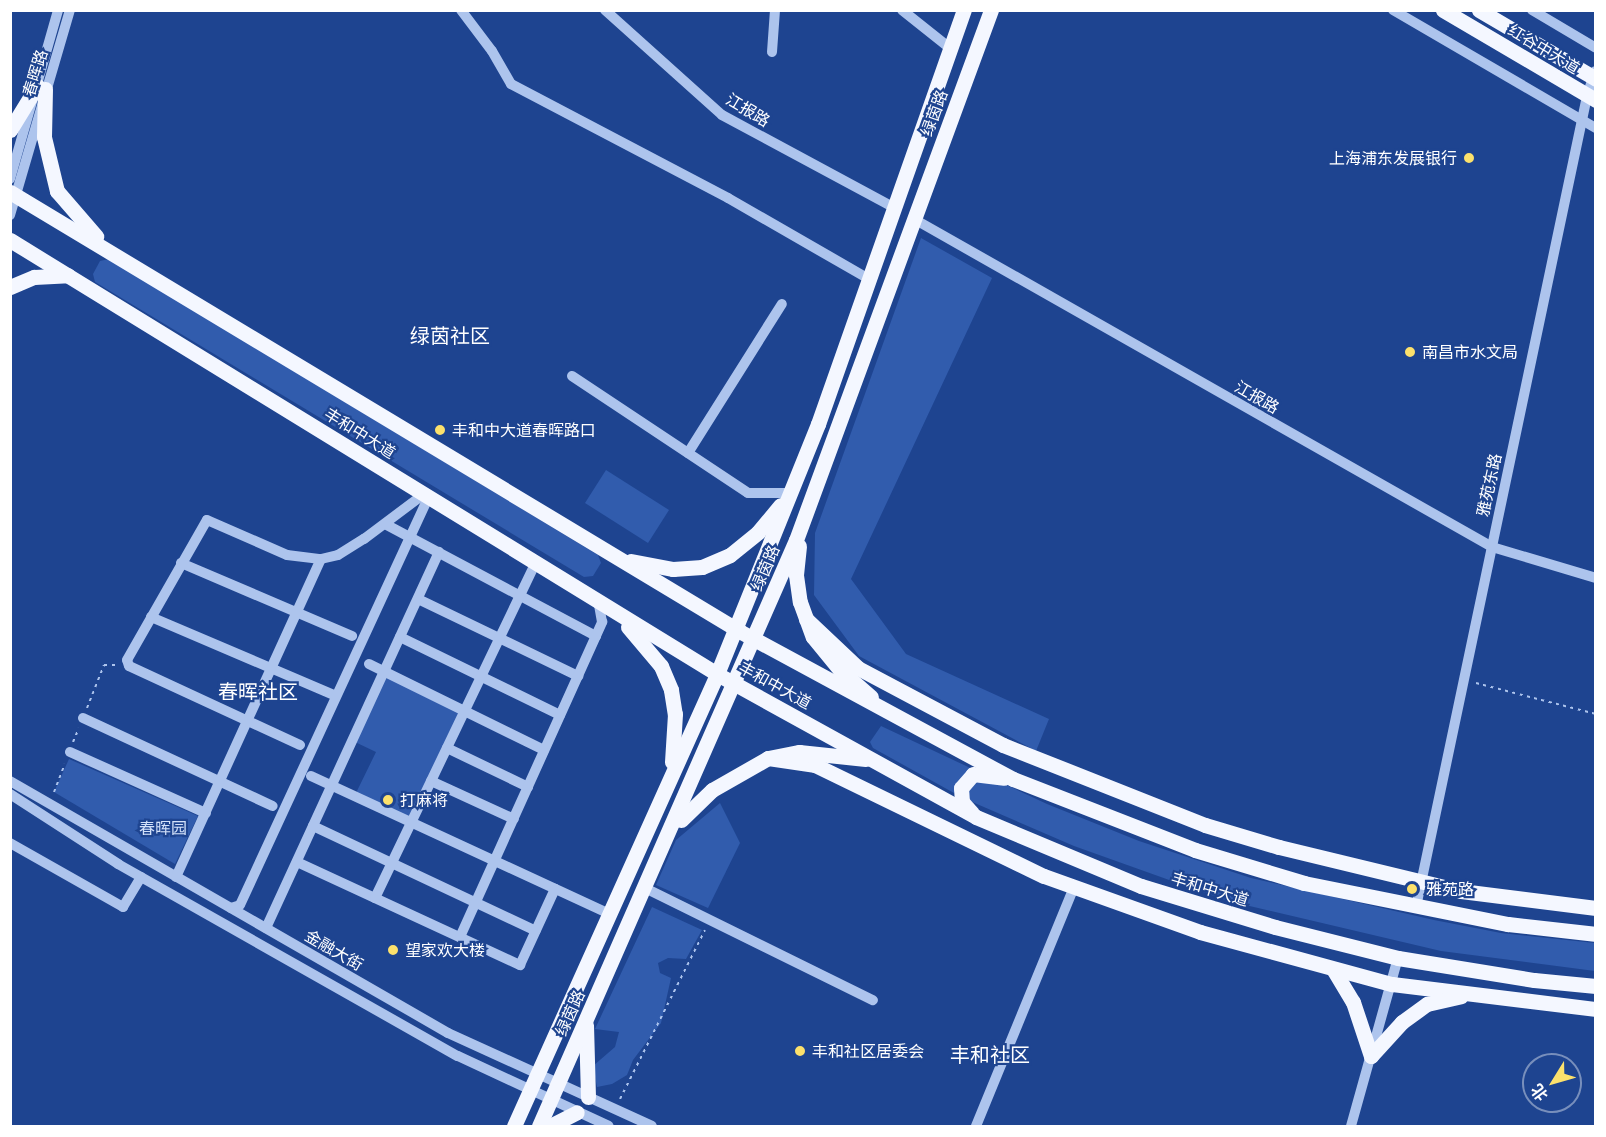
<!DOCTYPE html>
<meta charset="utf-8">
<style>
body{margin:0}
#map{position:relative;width:1606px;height:1137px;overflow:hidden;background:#1e4490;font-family:"Golos Text","Noto Sans SC",sans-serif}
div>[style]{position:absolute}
.green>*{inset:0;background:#315cad}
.path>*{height:2px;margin-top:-1px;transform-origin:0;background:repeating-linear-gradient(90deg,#adc4ed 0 3px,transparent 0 7.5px)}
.minor>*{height:10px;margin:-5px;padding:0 5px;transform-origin:5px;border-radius:5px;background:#adc4ed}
.major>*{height:15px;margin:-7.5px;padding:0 7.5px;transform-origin:7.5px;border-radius:7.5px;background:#f4f7ff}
.dots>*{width:16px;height:16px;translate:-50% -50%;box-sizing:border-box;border:3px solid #1e4490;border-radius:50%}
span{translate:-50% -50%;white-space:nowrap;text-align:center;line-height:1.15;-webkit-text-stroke:4.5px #1e4490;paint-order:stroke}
.street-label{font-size:16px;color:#fff}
.poi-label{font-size:16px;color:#fff}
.right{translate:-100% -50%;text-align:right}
.left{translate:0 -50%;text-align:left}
.park-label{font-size:16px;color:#d3e1fa}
.quarter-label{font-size:20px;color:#fff}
.frame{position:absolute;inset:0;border:12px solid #fff;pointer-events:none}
.north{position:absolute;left:1522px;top:1053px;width:60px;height:60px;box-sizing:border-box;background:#1e4490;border:2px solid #788fbc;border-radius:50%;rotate:233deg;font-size:16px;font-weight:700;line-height:24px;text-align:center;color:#fff}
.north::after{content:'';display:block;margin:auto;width:21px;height:27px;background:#fce16c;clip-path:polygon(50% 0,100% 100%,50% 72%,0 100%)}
</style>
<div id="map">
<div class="green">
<i style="clip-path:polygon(921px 238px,992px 278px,851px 579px,906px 654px,1049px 719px,1036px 751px,859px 656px,814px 595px,815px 533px)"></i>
<i style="clip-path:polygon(109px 259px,598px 555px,601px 563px,593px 576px,584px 577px,95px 282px,93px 274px,100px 261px)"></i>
<i style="clip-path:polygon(606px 470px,669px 510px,648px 543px,585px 503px)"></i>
<i style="clip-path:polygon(386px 676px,461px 712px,410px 819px,356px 793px,376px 752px,355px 742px)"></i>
<i style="clip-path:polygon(881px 726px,1047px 804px,1139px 841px,1251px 878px,1434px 920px,1501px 933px,1595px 943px,1595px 971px,1441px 951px,1228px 901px,1074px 846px,963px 798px,873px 748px,870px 742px)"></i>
<i style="clip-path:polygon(69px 759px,198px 816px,175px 864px,54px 792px)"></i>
<i style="clip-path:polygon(720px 803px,740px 843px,708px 908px,656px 885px,676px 840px)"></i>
<i style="clip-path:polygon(652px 907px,702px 930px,686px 959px,668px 958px,658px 963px,660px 973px,671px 978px,661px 1023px,633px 1060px,627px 1075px,612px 1084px,597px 1087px,593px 1066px,615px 1047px,619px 1032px,595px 1029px)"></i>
</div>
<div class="path">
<i style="left:1476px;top:683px;width:124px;rotate:14.5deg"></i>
<i style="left:87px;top:708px;width:46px;rotate:-68.4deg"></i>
<i style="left:104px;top:665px;width:14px"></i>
<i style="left:73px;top:742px;width:15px;rotate:-67deg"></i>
<i style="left:54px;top:792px;width:30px;rotate:-69deg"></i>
<i style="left:620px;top:1099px;width:189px;rotate:-63.3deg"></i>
</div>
<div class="minor">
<i style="left:461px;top:10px;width:51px;rotate:52.9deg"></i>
<i style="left:492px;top:51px;width:38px;rotate:60deg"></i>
<i style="left:511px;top:84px;width:245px;rotate:27.7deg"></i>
<i style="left:728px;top:198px;width:163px;rotate:29.9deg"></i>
<i style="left:605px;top:10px;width:157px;rotate:41.9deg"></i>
<i style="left:722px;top:115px;width:196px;rotate:28.3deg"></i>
<i style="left:902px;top:10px;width:63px;rotate:38.5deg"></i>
<i style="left:1393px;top:10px;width:235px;rotate:30.2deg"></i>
<i style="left:1532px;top:10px;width:74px;rotate:30.7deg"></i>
<i style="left:772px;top:52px;width:42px;rotate:-85.9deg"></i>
<i style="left:10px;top:179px;width:176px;rotate:-74.1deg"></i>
<i style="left:10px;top:215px;width:214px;rotate:-73.7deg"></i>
<i style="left:914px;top:219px;width:665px;rotate:29.57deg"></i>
<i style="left:1492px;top:547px;width:109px;rotate:16.6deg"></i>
<i style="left:572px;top:376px;width:211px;rotate:33.6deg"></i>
<i style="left:748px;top:493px;width:42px"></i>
<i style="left:688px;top:453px;width:176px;rotate:-57.8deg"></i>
<i style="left:385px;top:524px;width:239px;rotate:28deg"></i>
<i style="left:181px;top:563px;width:186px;rotate:23.1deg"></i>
<i style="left:418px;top:599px;width:178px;rotate:25.7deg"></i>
<i style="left:151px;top:617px;width:201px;rotate:23.1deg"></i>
<i style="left:400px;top:637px;width:178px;rotate:26deg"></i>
<i style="left:369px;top:664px;width:195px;rotate:26.2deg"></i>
<i style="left:83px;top:718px;width:209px;rotate:24.9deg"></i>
<i style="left:300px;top:745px;width:188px;rotate:-155.2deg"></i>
<i style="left:129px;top:666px;width:6px;rotate:-108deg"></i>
<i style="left:127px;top:660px;width:161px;rotate:-60.3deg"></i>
<i style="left:207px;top:520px;width:87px;rotate:23.6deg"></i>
<i style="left:287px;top:555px;width:34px;rotate:7deg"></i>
<i style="left:321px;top:559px;width:17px;rotate:-13deg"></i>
<i style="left:338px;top:555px;width:31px;rotate:-32deg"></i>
<i style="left:364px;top:539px;width:75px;rotate:-36.9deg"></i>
<i style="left:447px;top:748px;width:90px;rotate:25.7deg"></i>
<i style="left:70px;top:752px;width:149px;rotate:24.2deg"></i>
<i style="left:311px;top:776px;width:329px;rotate:24.8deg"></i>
<i style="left:10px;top:781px;width:505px;rotate:29.91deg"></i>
<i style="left:448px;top:1033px;width:224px;rotate:24.5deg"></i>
<i style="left:431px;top:781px;width:91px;rotate:24.6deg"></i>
<i style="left:10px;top:794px;width:129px;rotate:32.9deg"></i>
<i style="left:118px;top:864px;width:390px;rotate:29.5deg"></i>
<i style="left:458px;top:1056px;width:166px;rotate:24.9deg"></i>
<i style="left:313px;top:826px;width:246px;rotate:25.2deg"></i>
<i style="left:10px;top:843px;width:130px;rotate:29.5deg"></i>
<i style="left:123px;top:907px;width:35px;rotate:-59deg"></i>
<i style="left:297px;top:862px;width:246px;rotate:24.8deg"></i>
<i style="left:520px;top:965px;width:84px;rotate:-65.3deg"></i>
<i style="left:176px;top:877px;width:349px;rotate:-65.5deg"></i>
<i style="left:645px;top:888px;width:254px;rotate:26.2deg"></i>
<i style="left:375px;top:898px;width:373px;rotate:-64.4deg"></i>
<i style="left:1416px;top:907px;width:829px;rotate:-78.09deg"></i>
<i style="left:1587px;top:96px;width:26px;rotate:-72deg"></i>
<i style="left:231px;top:908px;width:9px;rotate:-18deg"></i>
<i style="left:240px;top:905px;width:451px;rotate:-65.2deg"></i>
<i style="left:266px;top:928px;width:414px;rotate:-65.3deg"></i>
<i style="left:460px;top:937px;width:346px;rotate:-65.7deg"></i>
<i style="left:602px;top:622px;width:22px;rotate:-100deg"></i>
<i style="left:976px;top:1126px;width:258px;rotate:-67.7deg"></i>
<i style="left:1351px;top:1126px;width:174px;rotate:-74.4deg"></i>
</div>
<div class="major">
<i style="left:1443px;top:10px;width:178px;rotate:30.5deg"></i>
<i style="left:1479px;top:10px;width:136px;rotate:30.5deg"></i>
<i style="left:45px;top:89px;width:48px;rotate:91.2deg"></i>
<i style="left:44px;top:137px;width:56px;rotate:76.5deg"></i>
<i style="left:57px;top:191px;width:60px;rotate:49.1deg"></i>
<i style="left:10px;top:130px;width:52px;rotate:-58.5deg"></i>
<i style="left:10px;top:192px;width:853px;rotate:31.04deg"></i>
<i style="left:741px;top:632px;width:309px;rotate:28.4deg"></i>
<i style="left:1013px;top:779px;width:195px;rotate:21.3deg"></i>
<i style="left:1195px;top:850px;width:114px;rotate:16.8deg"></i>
<i style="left:1304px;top:883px;width:208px;rotate:11.4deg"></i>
<i style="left:1508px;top:924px;width:89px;rotate:6.5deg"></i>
<i style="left:10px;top:240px;width:830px;rotate:31.54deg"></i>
<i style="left:717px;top:674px;width:296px;rotate:28.9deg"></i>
<i style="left:976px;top:817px;width:179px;rotate:22.7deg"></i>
<i style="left:1141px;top:886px;width:140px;rotate:17deg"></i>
<i style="left:1275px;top:927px;width:127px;rotate:14.1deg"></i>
<i style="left:1398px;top:958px;width:138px;rotate:9.2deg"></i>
<i style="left:1534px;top:980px;width:62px;rotate:5.5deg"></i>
<i style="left:10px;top:287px;width:26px;rotate:-23deg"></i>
<i style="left:34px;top:277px;width:34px;rotate:-3deg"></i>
<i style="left:799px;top:546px;width:29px;rotate:96deg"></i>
<i style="left:796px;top:575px;width:27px;rotate:82deg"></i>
<i style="left:800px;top:602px;width:37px;rotate:70deg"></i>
<i style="left:813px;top:637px;width:43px;rotate:50.7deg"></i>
<i style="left:840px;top:670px;width:41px;rotate:41.1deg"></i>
<i style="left:631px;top:561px;width:43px;rotate:10.8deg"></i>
<i style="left:673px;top:569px;width:29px;rotate:-4deg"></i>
<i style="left:702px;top:567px;width:30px;rotate:-23deg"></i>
<i style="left:730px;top:555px;width:36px;rotate:-39deg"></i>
<i style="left:758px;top:532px;width:35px;rotate:-50deg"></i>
<i style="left:806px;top:619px;width:71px;rotate:43.3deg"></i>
<i style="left:858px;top:668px;width:164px;rotate:28deg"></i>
<i style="left:1003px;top:745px;width:217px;rotate:21.6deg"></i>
<i style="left:1205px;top:825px;width:77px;rotate:16.6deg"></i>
<i style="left:1279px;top:847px;width:187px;rotate:13.6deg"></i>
<i style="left:1461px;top:891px;width:136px;rotate:7.2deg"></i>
<i style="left:628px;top:627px;width:51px;rotate:49.8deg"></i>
<i style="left:661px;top:666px;width:26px;rotate:67deg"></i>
<i style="left:671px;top:690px;width:24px;rotate:81deg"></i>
<i style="left:675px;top:714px;width:48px;rotate:93.6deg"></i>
<i style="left:768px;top:758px;width:48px;rotate:8.5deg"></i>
<i style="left:815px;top:765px;width:254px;rotate:25.9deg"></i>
<i style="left:1044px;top:876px;width:166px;rotate:19.7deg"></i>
<i style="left:1200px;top:932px;width:199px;rotate:15.2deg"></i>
<i style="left:1392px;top:984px;width:206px;rotate:7deg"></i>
<i style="left:972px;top:813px;width:15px;rotate:-132deg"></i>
<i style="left:962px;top:802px;width:14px;rotate:-94deg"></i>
<i style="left:961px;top:788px;width:18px;rotate:-49deg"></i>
<i style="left:973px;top:774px;width:31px;rotate:7deg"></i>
<i style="left:681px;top:820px;width:43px;rotate:-44.1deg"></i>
<i style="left:712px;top:790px;width:64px;rotate:-29.7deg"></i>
<i style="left:768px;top:758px;width:32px;rotate:-11deg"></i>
<i style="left:799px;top:752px;width:67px;rotate:6deg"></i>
<i style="left:1333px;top:969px;width:39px;rotate:59deg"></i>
<i style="left:1353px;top:1002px;width:57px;rotate:71.6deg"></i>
<i style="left:1371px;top:1056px;width:46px;rotate:-47.6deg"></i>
<i style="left:1402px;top:1022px;width:31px;rotate:-36deg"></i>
<i style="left:1427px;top:1004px;width:35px;rotate:-13deg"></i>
<i style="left:586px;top:1025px;width:72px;rotate:88.4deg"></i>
<i style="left:514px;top:1126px;width:495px;rotate:-65.8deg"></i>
<i style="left:717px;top:674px;width:270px;rotate:-68deg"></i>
<i style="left:818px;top:424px;width:439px;rotate:-70.6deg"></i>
<i style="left:539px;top:1126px;width:640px;rotate:-66.32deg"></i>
<i style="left:796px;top:540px;width:565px;rotate:-69.8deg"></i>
<i style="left:550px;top:1126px;width:30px;rotate:-27deg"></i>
</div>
<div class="dots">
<i style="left:1469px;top:158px;background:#fce16c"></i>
<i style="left:1410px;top:352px;background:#fce16c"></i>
<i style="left:440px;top:430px;background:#fce16c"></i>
<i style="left:388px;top:800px;background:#fce16c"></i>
<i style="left:1412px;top:889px;background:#fce16c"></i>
<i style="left:393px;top:950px;background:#fce16c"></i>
<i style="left:800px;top:1051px;background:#fce16c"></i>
</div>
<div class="street-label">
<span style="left:1544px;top:49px;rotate:31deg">红谷中大道</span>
<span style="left:35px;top:73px;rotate:-73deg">春晖路</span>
<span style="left:748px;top:110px;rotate:31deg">江报路</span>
<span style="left:934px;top:113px;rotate:-70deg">绿茵路</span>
<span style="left:1257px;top:397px;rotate:30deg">江报路</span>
<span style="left:360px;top:433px;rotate:32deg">丰和中大道</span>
<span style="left:1489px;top:485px;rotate:-78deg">雅苑东路</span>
<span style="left:765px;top:568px;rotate:-67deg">绿茵路</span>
<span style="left:775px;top:685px;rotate:29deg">丰和中大道</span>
<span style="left:1210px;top:889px;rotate:17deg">丰和中大道</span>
<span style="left:334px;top:950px;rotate:30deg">金融大街</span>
<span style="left:570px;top:1013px;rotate:-66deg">绿茵路</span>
</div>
<div class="poi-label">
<span class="right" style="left:1457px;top:158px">上海浦东发展银行</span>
<span class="left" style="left:1422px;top:352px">南昌市水文局</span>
<span class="left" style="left:452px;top:430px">丰和中大道春晖路口</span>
<span class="left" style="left:400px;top:800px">打麻将</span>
<span class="left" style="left:1426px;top:889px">雅苑路</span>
<span class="left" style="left:405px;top:950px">望家欢大楼</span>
<span class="left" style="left:812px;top:1051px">丰和社区居委会</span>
</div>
<div class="park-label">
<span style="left:163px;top:828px">春晖园</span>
</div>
<div class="quarter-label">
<span style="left:450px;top:335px">绿茵社区</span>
<span style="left:258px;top:691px">春晖社区</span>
<span style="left:990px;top:1054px">丰和社区</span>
</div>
<div class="frame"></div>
<div class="north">北</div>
</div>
